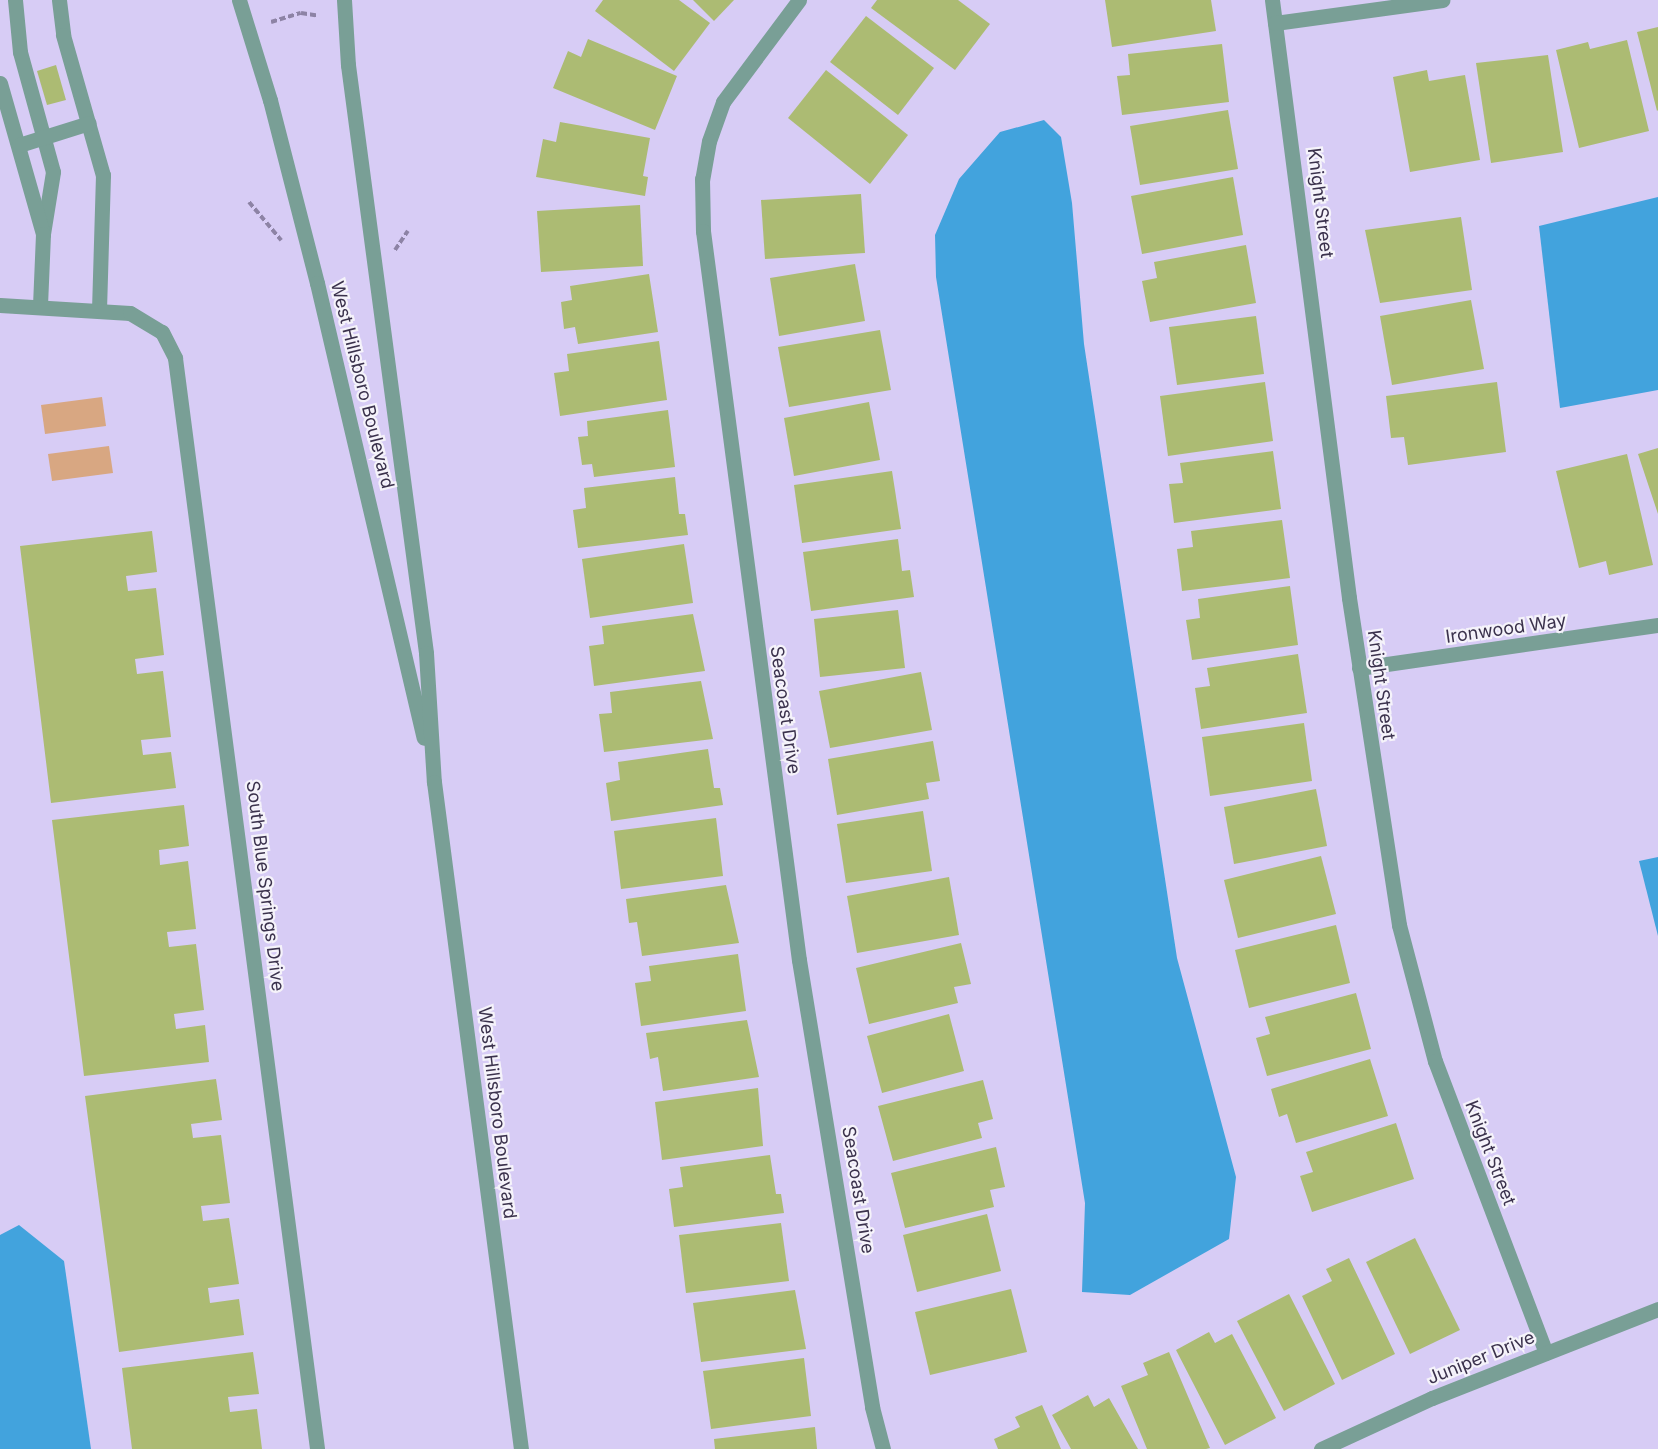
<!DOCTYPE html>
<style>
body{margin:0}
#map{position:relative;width:1658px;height:1449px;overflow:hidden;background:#d7ccf5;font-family:Inter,sans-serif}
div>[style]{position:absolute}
.green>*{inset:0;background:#d8a782}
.water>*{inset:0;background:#42a3dd}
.building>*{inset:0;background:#acbb73}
.path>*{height:4px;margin-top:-2px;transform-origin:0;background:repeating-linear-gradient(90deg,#8d83a5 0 6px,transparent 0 9px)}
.street>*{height:15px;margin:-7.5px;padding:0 7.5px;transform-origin:7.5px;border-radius:7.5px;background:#799f96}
span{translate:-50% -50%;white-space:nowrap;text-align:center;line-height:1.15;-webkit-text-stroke:4.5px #f5f3fa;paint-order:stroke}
.street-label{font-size:18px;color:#3b324d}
</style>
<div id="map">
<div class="green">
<i style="clip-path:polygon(102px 397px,106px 426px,45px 434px,41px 405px)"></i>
<i style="clip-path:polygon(109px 446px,113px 473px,52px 481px,48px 454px)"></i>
</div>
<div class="water">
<i style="clip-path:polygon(1044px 120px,1061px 137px,1072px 203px,1084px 344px,1177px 958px,1236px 1177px,1229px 1239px,1130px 1295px,1082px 1292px,1085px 1203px,936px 277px,935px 235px,959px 179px,1000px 132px)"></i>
<i style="clip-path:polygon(1658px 197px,1658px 390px,1560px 408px,1539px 226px)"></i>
<i style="clip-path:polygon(1658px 857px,1658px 936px,1639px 861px)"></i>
<i style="clip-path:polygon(19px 1225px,64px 1261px,91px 1449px,0 1449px,0 1235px)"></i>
</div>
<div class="building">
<i style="clip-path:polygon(603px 0,679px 0,710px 23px,674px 71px,595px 11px)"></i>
<i style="clip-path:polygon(693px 0,734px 0,714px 21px)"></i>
<i style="clip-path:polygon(877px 0,958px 0,990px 24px,955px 70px,871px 8px)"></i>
<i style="clip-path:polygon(1105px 0,1211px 0,1216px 31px,1112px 47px)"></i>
<i style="clip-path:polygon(866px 16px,934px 68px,898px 115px,830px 62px)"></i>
<i style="clip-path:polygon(1658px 27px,1658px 110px,1657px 111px,1637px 32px)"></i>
<i style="clip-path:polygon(588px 39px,677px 76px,655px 130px,553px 88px,568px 51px,581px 57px)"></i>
<i style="clip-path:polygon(1627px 40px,1649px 131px,1579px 148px,1556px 50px,1588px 42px,1590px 49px)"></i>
<i style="clip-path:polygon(1222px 44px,1229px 102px,1122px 115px,1117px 76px,1130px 75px,1128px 54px)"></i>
<i style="clip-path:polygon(1548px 55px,1563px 152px,1491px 163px,1476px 63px)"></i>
<i style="clip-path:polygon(56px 65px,66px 100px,47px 105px,37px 71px)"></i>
<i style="clip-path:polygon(826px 70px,908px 135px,870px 184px,788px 118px)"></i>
<i style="clip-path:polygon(1427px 70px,1429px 81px,1465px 75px,1480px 160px,1410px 172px,1393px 77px)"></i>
<i style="clip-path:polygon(1228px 110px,1238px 169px,1140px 185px,1130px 126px)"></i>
<i style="clip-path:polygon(560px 122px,650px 138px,643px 176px,648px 177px,645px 196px,536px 177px,543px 139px,556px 142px)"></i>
<i style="clip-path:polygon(1233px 177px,1243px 235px,1142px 254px,1131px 196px)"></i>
<i style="clip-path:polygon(861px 194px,865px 253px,765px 259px,761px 200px)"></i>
<i style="clip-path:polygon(640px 205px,643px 266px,541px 272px,537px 211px)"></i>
<i style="clip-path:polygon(1461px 217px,1472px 290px,1380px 303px,1365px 230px)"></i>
<i style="clip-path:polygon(1246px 245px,1256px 303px,1150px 322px,1142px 281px,1157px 278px,1154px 262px)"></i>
<i style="clip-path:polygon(855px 264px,865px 321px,779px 336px,770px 278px)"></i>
<i style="clip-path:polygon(649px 274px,658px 332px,578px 344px,575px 327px,564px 329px,561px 302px,572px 300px,570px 286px)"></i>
<i style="clip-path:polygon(1471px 300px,1484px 369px,1392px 385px,1380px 316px)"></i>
<i style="clip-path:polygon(1256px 316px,1264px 374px,1177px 385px,1169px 327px)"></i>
<i style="clip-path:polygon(880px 330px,891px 390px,789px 407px,778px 347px)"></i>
<i style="clip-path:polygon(659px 341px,667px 400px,560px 416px,554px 373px,569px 371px,567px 354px)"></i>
<i style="clip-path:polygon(1265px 382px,1273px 441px,1168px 456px,1160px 396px)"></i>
<i style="clip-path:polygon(1497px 382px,1506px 452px,1408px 465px,1404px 437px,1391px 438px,1386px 396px)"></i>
<i style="clip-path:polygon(869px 402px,880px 460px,794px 476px,784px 418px)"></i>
<i style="clip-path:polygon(668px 410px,675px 467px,594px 477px,592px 464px,582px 465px,578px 437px,588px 436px,587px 421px)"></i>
<i style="clip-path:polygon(1658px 448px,1658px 514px,1638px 454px)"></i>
<i style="clip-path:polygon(1273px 451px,1281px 509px,1174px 523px,1169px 484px,1183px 483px,1180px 463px)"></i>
<i style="clip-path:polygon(1627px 454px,1653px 565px,1609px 575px,1606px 561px,1579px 568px,1556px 471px)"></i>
<i style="clip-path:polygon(892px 471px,901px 529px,802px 543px,794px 485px)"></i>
<i style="clip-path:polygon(675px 477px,679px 514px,685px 514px,688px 535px,578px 548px,573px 510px,586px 508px,584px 488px)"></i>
<i style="clip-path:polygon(1282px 520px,1290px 578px,1182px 591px,1177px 549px,1193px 547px,1191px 531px)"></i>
<i style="clip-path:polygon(152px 531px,157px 572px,126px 576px,128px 591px,156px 588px,164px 655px,135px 659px,137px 674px,163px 671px,171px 737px,141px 740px,143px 755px,171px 752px,176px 788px,51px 803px,20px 546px)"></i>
<i style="clip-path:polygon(898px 539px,902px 571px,910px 570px,914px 597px,811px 611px,803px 552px)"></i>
<i style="clip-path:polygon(684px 544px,693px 603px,590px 618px,582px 559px)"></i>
<i style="clip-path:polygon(1290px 586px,1298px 645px,1192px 660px,1186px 620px,1200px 618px,1198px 599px)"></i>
<i style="clip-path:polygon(898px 610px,905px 668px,820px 677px,814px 619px)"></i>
<i style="clip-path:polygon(693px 614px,705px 671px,594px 686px,589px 646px,604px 644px,602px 626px)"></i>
<i style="clip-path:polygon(1298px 654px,1307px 713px,1201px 729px,1195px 688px,1210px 686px,1207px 668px)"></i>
<i style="clip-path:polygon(921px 672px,932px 730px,830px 748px,819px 691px)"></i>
<i style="clip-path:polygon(701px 681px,713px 739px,604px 752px,599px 714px,612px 713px,610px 692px)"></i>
<i style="clip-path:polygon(1304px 723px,1312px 781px,1210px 796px,1202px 737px)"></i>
<i style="clip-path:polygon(933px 741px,940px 781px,926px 783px,929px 799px,837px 815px,828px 759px)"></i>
<i style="clip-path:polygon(708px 749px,714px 788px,720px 788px,723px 805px,611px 821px,606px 783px,620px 780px,618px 762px)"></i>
<i style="clip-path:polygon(1316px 789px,1327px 846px,1234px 864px,1224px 807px)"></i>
<i style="clip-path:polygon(184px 805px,189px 846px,159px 850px,160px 865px,188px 861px,196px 929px,167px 932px,169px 947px,196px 944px,204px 1010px,174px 1014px,176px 1029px,205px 1025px,209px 1062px,84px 1076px,52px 820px)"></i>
<i style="clip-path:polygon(923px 811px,932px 871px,846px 883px,837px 824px)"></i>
<i style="clip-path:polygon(716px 818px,723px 876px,621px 889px,614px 831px)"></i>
<i style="clip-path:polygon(1321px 856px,1336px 914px,1238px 938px,1224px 880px)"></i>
<i style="clip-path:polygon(949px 877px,959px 935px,857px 953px,847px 896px)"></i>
<i style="clip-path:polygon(726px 885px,739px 943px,642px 956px,637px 922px,629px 923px,626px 899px)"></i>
<i style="clip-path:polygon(1336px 925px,1350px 983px,1249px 1008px,1235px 950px)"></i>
<i style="clip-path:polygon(961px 943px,971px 984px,954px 987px,958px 1003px,869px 1024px,856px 968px)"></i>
<i style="clip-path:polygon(738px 954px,746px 1011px,641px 1026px,635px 983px,651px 981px,649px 966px)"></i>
<i style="clip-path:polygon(1356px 993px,1371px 1049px,1267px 1076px,1256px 1038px,1270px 1034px,1265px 1017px)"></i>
<i style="clip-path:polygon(949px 1014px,964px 1071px,882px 1093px,867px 1036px)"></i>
<i style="clip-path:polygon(747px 1020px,759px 1077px,663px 1091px,658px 1057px,650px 1059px,646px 1033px)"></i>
<i style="clip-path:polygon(1370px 1059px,1388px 1116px,1296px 1143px,1287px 1114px,1279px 1117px,1271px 1089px)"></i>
<i style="clip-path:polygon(216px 1079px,222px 1120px,191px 1124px,193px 1138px,221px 1135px,230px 1203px,201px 1206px,203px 1221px,229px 1218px,239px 1284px,208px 1288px,210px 1303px,239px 1299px,244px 1335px,119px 1352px,85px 1096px)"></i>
<i style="clip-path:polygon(983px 1080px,993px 1119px,978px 1123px,982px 1138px,893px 1161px,878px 1106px)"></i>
<i style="clip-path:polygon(758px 1088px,763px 1146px,662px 1160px,655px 1102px)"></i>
<i style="clip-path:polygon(1396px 1123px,1414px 1179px,1312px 1212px,1300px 1176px,1313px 1172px,1306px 1152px)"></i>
<i style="clip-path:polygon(996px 1147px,1005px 1187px,990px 1190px,994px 1207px,905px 1228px,891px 1173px)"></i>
<i style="clip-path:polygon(770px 1155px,776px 1194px,781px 1194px,784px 1213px,674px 1227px,669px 1189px,683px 1187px,680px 1167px)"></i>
<i style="clip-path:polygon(987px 1214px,1001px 1271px,917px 1292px,903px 1235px)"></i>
<i style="clip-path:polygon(781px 1223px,789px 1281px,686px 1293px,679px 1235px)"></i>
<i style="clip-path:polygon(1415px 1238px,1460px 1330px,1410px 1354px,1366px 1262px)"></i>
<i style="clip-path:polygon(1349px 1258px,1395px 1354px,1342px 1380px,1302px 1296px,1332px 1281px,1326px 1269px)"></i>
<i style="clip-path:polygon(1011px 1289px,1027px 1352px,930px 1375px,915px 1312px)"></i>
<i style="clip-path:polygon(795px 1290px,806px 1349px,701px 1362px,693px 1303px)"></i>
<i style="clip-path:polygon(1289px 1294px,1335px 1384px,1284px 1411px,1237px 1321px)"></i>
<i style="clip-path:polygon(1209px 1332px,1215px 1343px,1232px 1334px,1276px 1418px,1225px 1445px,1176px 1350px)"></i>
<i style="clip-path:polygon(253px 1352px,259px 1394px,228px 1397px,230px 1412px,257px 1409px,262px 1449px,132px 1449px,122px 1368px)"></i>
<i style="clip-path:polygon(1169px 1352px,1210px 1448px,1206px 1449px,1147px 1449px,1121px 1386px,1148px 1375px,1143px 1363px)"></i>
<i style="clip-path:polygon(804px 1358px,811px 1416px,711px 1429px,703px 1371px)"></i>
<i style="clip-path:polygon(1088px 1395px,1094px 1407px,1109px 1398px,1138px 1449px,1071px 1449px,1052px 1415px)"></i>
<i style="clip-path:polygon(1042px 1405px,1061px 1449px,998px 1449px,994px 1439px,1020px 1427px,1015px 1417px)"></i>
<i style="clip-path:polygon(815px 1427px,817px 1449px,715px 1449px,714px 1439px)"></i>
</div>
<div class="path">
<i style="left:271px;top:22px;width:31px;rotate:-17deg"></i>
<i style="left:301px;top:13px;width:18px;rotate:9deg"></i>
<i style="left:249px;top:202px;width:50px;rotate:49.9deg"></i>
<i style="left:395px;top:250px;width:23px;rotate:-56deg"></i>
</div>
<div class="street">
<i style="left:15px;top:0;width:52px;rotate:84.5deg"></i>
<i style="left:20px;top:52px;width:124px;rotate:74.6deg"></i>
<i style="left:53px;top:172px;width:63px;rotate:99.2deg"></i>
<i style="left:59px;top:0;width:35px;rotate:83deg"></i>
<i style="left:63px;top:35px;width:146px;rotate:74.1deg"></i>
<i style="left:103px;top:175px;width:134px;rotate:91.7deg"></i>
<i style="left:239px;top:0;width:105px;rotate:72.8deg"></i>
<i style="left:270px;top:100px;width:189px;rotate:75.6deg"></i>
<i style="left:317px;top:283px;width:467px;rotate:76.8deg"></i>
<i style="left:344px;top:0;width:65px;rotate:86.5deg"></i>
<i style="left:348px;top:65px;width:593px;rotate:82.44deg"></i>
<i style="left:426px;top:653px;width:129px;rotate:86.5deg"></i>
<i style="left:434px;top:782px;width:673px;rotate:82.57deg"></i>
<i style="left:799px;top:0;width:127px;rotate:126.7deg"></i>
<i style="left:723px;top:102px;width:41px;rotate:109.7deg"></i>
<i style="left:709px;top:141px;width:39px;rotate:100deg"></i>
<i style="left:702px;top:179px;width:52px;rotate:88.9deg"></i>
<i style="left:703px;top:231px;width:735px;rotate:82.5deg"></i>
<i style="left:799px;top:960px;width:453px;rotate:80.7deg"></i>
<i style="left:872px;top:1407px;width:43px;rotate:75.3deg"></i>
<i style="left:1272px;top:0;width:603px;rotate:82.66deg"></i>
<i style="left:1349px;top:598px;width:331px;rotate:81.3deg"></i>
<i style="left:1399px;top:925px;width:141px;rotate:75.2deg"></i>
<i style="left:1435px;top:1061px;width:312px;rotate:69.2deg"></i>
<i style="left:1275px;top:23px;width:169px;rotate:-7.8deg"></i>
<i style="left:0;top:83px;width:157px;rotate:74.1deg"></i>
<i style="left:43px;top:234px;width:73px;rotate:92.4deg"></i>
<i style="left:19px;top:145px;width:73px;rotate:-17.4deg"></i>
<i style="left:0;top:305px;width:130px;rotate:3.5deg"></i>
<i style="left:130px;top:313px;width:37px;rotate:31deg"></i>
<i style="left:162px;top:332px;width:29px;rotate:63deg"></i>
<i style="left:175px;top:358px;width:1100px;rotate:82.58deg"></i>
<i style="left:1359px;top:668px;width:302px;rotate:-8.2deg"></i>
<i style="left:1321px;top:1449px;width:122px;rotate:-24.7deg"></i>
<i style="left:1432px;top:1398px;width:243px;rotate:-21.5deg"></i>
</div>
<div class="street-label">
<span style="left:1320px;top:203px;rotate:83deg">Knight Street</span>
<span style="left:362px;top:385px;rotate:76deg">West Hillsboro Boulevard</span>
<span style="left:1506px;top:629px;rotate:-8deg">Ironwood Way</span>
<span style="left:1381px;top:685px;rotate:82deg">Knight Street</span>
<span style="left:785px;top:710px;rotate:82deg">Seacoast Drive</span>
<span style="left:265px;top:886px;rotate:83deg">South Blue Springs Drive</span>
<span style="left:497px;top:1113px;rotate:83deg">West Hillsboro Boulevard</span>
<span style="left:1490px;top:1153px;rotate:69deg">Knight Street</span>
<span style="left:858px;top:1190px;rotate:81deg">Seacoast Drive</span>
<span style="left:1481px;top:1358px;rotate:-22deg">Juniper Drive</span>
</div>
</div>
